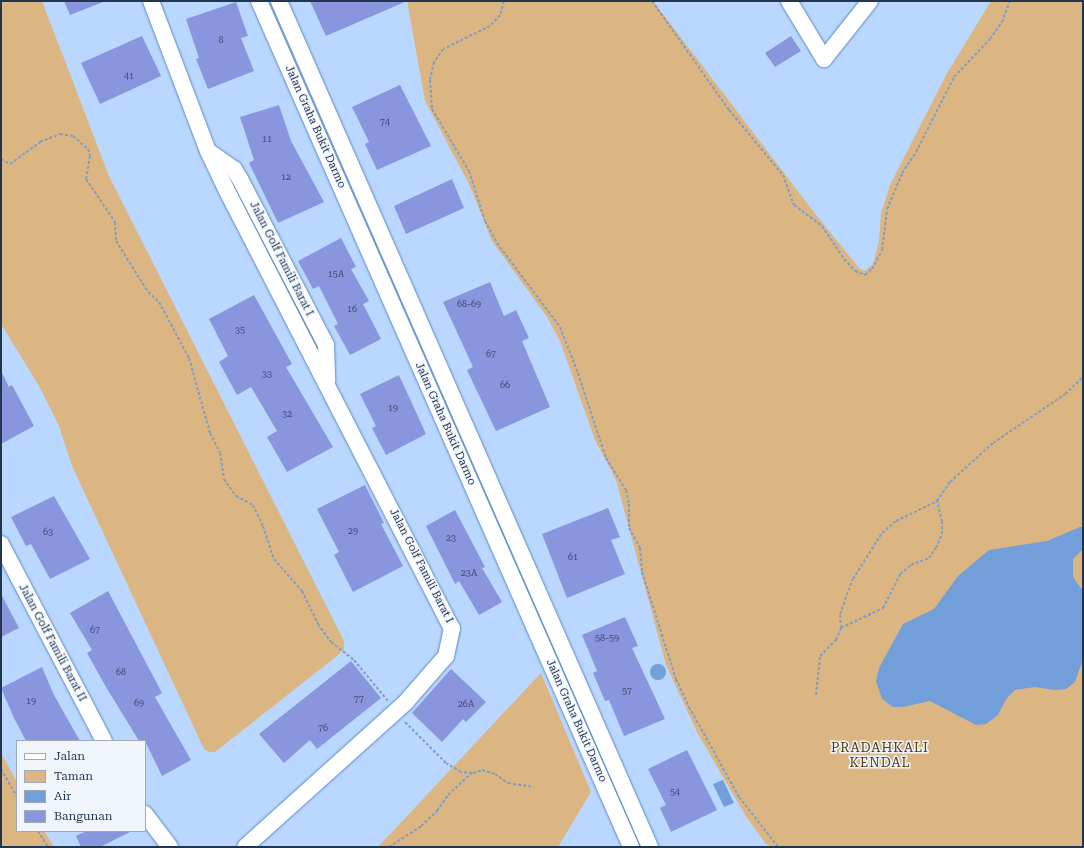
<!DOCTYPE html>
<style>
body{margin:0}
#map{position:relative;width:1084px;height:848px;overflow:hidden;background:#bad7ff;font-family:"Roboto Serif",serif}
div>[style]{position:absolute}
.green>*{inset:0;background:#dbb682}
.water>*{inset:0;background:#729eda}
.round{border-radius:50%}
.building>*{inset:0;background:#8995dc}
.path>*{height:2px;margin-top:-1px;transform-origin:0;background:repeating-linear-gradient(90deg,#839dc0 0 3px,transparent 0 5px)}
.roads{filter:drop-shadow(0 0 1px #5c89c7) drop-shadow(0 0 1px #5c89c7)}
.minor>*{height:16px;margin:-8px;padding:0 8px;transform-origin:8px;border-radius:8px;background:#fff}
span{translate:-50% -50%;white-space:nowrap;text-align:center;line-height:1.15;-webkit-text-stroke:3px #f1f6fd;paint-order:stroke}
.number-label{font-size:9px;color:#3c4e73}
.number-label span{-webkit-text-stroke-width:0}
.street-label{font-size:11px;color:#233650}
.quarter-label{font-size:13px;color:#4f3814;letter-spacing:1px}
.frame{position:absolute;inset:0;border:2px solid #233650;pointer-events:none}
.legend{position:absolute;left:16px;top:740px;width:130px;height:92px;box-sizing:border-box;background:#f1f6fd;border:1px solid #9fa9b8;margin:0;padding:5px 7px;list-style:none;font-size:12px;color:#233650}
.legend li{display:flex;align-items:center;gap:8px;height:20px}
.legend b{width:20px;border:1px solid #9fa9b8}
</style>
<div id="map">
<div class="green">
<i style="clip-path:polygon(1px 1px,42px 1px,109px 176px,344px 641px,344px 649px,337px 656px,215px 752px,209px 752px,204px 749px,72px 466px,59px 426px,39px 386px,1px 324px)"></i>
<i style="clip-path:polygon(407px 1px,653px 1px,816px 215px,860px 269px,865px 271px,873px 264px,879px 241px,881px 213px,890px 185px,946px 75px,991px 1px,1083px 1px,1083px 847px,770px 847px,765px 843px,745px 815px,697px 732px,666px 665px,616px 480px,595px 440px,560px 341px,547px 317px,492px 241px,469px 184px,425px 101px)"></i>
<i style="clip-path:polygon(541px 673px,591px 792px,558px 847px,378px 847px)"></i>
<i style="clip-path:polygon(1px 753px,17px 782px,17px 831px,44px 831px,54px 847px,1px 847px)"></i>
</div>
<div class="water">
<i style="clip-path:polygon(1080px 527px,1083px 527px,1083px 549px,1073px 559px,1073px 577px,1083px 591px,1083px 659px,1075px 682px,1066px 689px,1054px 690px,1035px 687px,1015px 690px,1006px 699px,998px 715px,986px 724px,976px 725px,930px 701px,903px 707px,893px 707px,882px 699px,876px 681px,879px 668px,903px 624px,934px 609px,958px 576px,989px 550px,1047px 541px)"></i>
<i class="round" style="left:650px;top:664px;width:16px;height:16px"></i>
<i style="clip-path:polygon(723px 780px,734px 803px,724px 807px,713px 784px)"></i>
</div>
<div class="building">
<i style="clip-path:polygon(64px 1px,103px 1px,103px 2px,70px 15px)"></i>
<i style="clip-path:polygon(310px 1px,407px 1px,326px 36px)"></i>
<i style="clip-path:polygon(236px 2px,248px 36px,241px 38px,254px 71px,208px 89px,196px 59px,199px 58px,186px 19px)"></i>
<i style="clip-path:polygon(142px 36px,161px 76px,100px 104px,81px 63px)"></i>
<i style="clip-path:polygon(791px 36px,801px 51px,775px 67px,765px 53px)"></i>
<i style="clip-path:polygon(400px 85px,431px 146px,377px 170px,365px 144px,369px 142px,352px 107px)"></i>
<i style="clip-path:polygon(279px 105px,291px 141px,324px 202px,278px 223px,249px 163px,254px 160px,240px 117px)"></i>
<i style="clip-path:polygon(452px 179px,464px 208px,406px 234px,394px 206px)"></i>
<i style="clip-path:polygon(341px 238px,356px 267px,351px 269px,369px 301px,363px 304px,381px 339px,350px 355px,334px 326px,338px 324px,319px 286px,313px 289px,298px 261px)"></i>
<i style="clip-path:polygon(490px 282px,504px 316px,516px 310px,529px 338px,522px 341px,550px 407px,496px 431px,467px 370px,473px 367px,443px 302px)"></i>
<i style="clip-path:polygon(254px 295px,292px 364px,286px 367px,333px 447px,287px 472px,267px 437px,277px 431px,251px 387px,237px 395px,219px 362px,228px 356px,209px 319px)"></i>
<i style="clip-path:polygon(1px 371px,9px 387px,12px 385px,34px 426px,1px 444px)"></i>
<i style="clip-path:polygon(399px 375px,426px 434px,386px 455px,372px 428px,376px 426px,360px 394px)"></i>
<i style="clip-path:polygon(365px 485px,384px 523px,381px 524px,403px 566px,353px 592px,334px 555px,339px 552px,317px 509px)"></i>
<i style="clip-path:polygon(54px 496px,90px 559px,50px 579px,31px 544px,26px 546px,11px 517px)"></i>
<i style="clip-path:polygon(608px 508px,620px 537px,611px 540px,625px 574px,567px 598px,542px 534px)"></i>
<i style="clip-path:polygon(455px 510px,485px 567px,482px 568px,502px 602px,479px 615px,459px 581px,455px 584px,426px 526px)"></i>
<i style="clip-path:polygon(108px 591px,162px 693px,155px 697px,191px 760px,162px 776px,145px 741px,139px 741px,106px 687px,87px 653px,92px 650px,70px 613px)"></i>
<i style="clip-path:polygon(1px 594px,19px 628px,1px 637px)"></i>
<i style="clip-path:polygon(625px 617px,638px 646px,632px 648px,665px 719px,624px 736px,609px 700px,605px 701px,593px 673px,597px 671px,582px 635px)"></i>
<i style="clip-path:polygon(351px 661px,381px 698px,317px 749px,310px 740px,284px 763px,259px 734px)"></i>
<i style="clip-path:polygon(42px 667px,54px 695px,80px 741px,26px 741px,14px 718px,1px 688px)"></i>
<i style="clip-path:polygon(451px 669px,486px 702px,466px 722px,463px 719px,442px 742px,412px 713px)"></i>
<i style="clip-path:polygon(687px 750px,717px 810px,671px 832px,660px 808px,666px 805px,648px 769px)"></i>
<i style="clip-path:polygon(87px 831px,132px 831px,100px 847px,81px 847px,76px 836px)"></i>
</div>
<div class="path">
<i style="left:504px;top:1px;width:15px;rotate:106deg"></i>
<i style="left:500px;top:15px;width:15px;rotate:132deg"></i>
<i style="left:490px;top:26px;width:52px;rotate:153.9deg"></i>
<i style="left:443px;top:49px;width:16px;rotate:125deg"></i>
<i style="left:434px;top:62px;width:18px;rotate:103deg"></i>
<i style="left:430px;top:80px;width:29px;rotate:86deg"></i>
<i style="left:432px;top:109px;width:72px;rotate:59.2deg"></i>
<i style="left:469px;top:171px;width:52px;rotate:72.3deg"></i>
<i style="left:485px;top:221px;width:25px;rotate:61deg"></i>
<i style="left:497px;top:243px;width:105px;rotate:53.1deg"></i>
<i style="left:560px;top:327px;width:49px;rotate:68.6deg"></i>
<i style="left:578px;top:373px;width:89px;rotate:71.8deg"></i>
<i style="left:606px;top:458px;width:38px;rotate:58deg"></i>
<i style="left:626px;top:490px;width:14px;rotate:78deg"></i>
<i style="left:629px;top:504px;width:24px;rotate:90deg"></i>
<i style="left:629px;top:528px;width:23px;rotate:61deg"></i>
<i style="left:640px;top:548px;width:24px;rotate:85deg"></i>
<i style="left:642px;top:572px;width:112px;rotate:72.4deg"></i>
<i style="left:676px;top:679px;width:31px;rotate:65deg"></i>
<i style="left:689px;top:707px;width:103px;rotate:60.9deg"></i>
<i style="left:739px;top:797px;width:63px;rotate:52deg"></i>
<i style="left:652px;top:1px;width:133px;rotate:54.8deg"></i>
<i style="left:729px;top:110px;width:85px;rotate:50.3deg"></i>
<i style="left:783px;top:175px;width:32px;rotate:70deg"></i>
<i style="left:794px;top:205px;width:35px;rotate:37deg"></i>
<i style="left:822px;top:226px;width:40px;rotate:56deg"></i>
<i style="left:844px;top:259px;width:16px;rotate:47deg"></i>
<i style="left:855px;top:271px;width:11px;rotate:22deg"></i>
<i style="left:865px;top:275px;width:9px;rotate:-41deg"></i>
<i style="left:872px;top:269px;width:21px;rotate:-62deg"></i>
<i style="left:882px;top:250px;width:41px;rotate:-83deg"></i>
<i style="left:887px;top:209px;width:39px;rotate:-67deg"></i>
<i style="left:902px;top:173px;width:25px;rotate:-56deg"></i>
<i style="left:916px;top:152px;width:84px;rotate:-63.1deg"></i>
<i style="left:954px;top:77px;width:52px;rotate:-46.5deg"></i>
<i style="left:990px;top:39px;width:21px;rotate:-55deg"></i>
<i style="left:1002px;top:22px;width:22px;rotate:-69deg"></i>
<i style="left:1px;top:159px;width:10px;rotate:29deg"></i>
<i style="left:10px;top:164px;width:37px;rotate:-36deg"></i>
<i style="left:40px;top:142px;width:22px;rotate:-22deg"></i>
<i style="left:60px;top:134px;width:13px;rotate:9deg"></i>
<i style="left:73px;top:136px;width:20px;rotate:41deg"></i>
<i style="left:88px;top:149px;width:7px;rotate:74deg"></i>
<i style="left:90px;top:156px;width:23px;rotate:100deg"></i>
<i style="left:86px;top:179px;width:52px;rotate:56deg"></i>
<i style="left:115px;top:222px;width:19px;rotate:87deg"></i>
<i style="left:116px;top:241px;width:60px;rotate:57.9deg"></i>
<i style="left:148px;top:292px;width:15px;rotate:42deg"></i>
<i style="left:159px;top:302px;width:64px;rotate:61.8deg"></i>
<i style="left:189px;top:358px;width:78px;rotate:74.4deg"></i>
<i style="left:210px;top:433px;width:22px;rotate:63deg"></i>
<i style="left:220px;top:453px;width:26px;rotate:81deg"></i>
<i style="left:224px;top:479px;width:21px;rotate:55deg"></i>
<i style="left:236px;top:496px;width:19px;rotate:28deg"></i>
<i style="left:253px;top:505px;width:23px;rotate:65deg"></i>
<i style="left:263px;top:526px;width:35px;rotate:72deg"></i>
<i style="left:274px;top:559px;width:43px;rotate:48.8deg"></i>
<i style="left:302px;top:591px;width:37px;rotate:64deg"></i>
<i style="left:318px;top:624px;width:22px;rotate:54deg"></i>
<i style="left:331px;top:642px;width:29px;rotate:38deg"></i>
<i style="left:354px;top:660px;width:53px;rotate:50.3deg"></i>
<i style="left:841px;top:628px;width:14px;rotate:-94deg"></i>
<i style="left:840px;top:614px;width:37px;rotate:-70deg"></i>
<i style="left:853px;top:579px;width:54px;rotate:-57.8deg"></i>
<i style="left:882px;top:533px;width:18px;rotate:-41deg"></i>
<i style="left:896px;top:521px;width:46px;rotate:-26deg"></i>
<i style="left:816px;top:695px;width:39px;rotate:-84deg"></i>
<i style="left:820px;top:656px;width:23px;rotate:-45deg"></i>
<i style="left:836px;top:640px;width:13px;rotate:-67deg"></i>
<i style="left:841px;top:628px;width:47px;rotate:-25.5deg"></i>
<i style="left:883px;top:608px;width:38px;rotate:-63deg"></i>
<i style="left:900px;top:574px;width:14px;rotate:-39deg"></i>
<i style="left:911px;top:565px;width:19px;rotate:-21deg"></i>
<i style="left:929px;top:558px;width:12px;rotate:-55deg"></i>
<i style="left:936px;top:548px;width:15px;rotate:-67deg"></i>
<i style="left:942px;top:534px;width:12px;rotate:-90deg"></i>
<i style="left:942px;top:522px;width:22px;rotate:-103deg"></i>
<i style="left:937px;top:501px;width:23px;rotate:-56deg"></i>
<i style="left:950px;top:482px;width:58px;rotate:-42.2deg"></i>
<i style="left:993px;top:443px;width:87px;rotate:-34.2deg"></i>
<i style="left:1065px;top:394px;width:25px;rotate:-43deg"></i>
<i style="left:1px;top:769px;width:32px;rotate:60deg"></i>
<i style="left:473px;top:773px;width:9px;rotate:-18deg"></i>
<i style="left:482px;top:770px;width:14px;rotate:17deg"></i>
<i style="left:495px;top:774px;width:16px;rotate:35deg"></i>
<i style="left:508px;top:783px;width:26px;rotate:9deg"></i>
<i style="left:38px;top:831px;width:19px;rotate:58deg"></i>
<i style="left:389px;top:847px;width:38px;rotate:-33deg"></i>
<i style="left:421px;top:826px;width:22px;rotate:-43deg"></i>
<i style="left:437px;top:811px;width:19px;rotate:-55deg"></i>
<i style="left:448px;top:795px;width:33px;rotate:-43deg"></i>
<i style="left:472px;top:773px;width:11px;rotate:-175deg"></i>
<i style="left:461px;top:772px;width:17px;rotate:-149deg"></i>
<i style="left:446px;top:763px;width:58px;rotate:-135deg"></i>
</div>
<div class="roads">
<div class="minor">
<i style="left:151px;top:1px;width:160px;rotate:69.2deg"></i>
<i style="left:208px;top:151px;width:44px;rotate:64.6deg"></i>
<i style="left:227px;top:191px;width:492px;rotate:62.8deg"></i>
<i style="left:452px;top:628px;width:29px;rotate:102deg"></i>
<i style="left:446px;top:656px;width:62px;rotate:131.1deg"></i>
<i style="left:405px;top:703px;width:215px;rotate:138deg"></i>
<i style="left:259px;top:1px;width:924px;rotate:66.26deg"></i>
<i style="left:279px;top:1px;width:924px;rotate:66.32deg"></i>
<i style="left:789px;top:1px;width:68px;rotate:58.9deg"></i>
<i style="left:824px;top:59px;width:74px;rotate:-51.6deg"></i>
<i style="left:208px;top:151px;width:32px;rotate:35deg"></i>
<i style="left:234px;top:169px;width:12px;rotate:59deg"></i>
<i style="left:240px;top:179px;width:187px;rotate:62.6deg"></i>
<i style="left:326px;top:345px;width:36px;rotate:88deg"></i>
<i style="left:1px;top:544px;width:222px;rotate:62.4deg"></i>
<i style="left:145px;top:814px;width:41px;rotate:52.9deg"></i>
</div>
</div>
<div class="number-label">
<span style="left:221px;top:40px">8</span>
<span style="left:129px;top:76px">41</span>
<span style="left:385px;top:122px">74</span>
<span style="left:267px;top:139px">11</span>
<span style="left:286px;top:177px">12</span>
<span style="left:336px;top:274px">15A</span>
<span style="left:469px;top:304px">68-69</span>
<span style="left:352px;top:309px">16</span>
<span style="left:240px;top:330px">35</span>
<span style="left:491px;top:354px">67</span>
<span style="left:267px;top:374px">33</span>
<span style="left:505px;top:385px">66</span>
<span style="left:393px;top:408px">19</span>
<span style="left:287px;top:414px">32</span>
<span style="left:353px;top:531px">29</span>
<span style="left:48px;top:532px">63</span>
<span style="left:451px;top:538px">23</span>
<span style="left:573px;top:557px">61</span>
<span style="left:469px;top:573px">23A</span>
<span style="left:95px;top:630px">67</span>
<span style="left:607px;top:638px">58-59</span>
<span style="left:121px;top:672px">68</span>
<span style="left:627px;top:691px">57</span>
<span style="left:359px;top:699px">77</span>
<span style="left:31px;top:701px">19</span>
<span style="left:139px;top:703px">69</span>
<span style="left:466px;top:704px">26A</span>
<span style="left:323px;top:728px">76</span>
<span style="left:675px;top:792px">54</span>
</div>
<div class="street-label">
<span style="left:315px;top:127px;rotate:66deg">Jalan Graha Bukit Darmo</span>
<span style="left:281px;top:259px;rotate:63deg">Jalan Golf Famili Barat I</span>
<span style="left:445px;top:424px;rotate:66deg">Jalan Graha Bukit Darmo</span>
<span style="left:421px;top:566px;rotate:63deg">Jalan Golf Famili Barat I</span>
<span style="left:52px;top:643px;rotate:62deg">Jalan Golf Famili Barat II</span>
<span style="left:576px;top:721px;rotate:66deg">Jalan Graha Bukit Darmo</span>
</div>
<div class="quarter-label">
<span style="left:880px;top:756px">PRADAHKALI<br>KENDAL</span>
</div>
<div class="frame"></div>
<ul class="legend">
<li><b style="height:5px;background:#fff"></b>Jalan</li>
<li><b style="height:11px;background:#dbb682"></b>Taman</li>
<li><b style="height:11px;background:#729eda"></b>Air</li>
<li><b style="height:11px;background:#8995dc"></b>Bangunan</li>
</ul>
</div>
